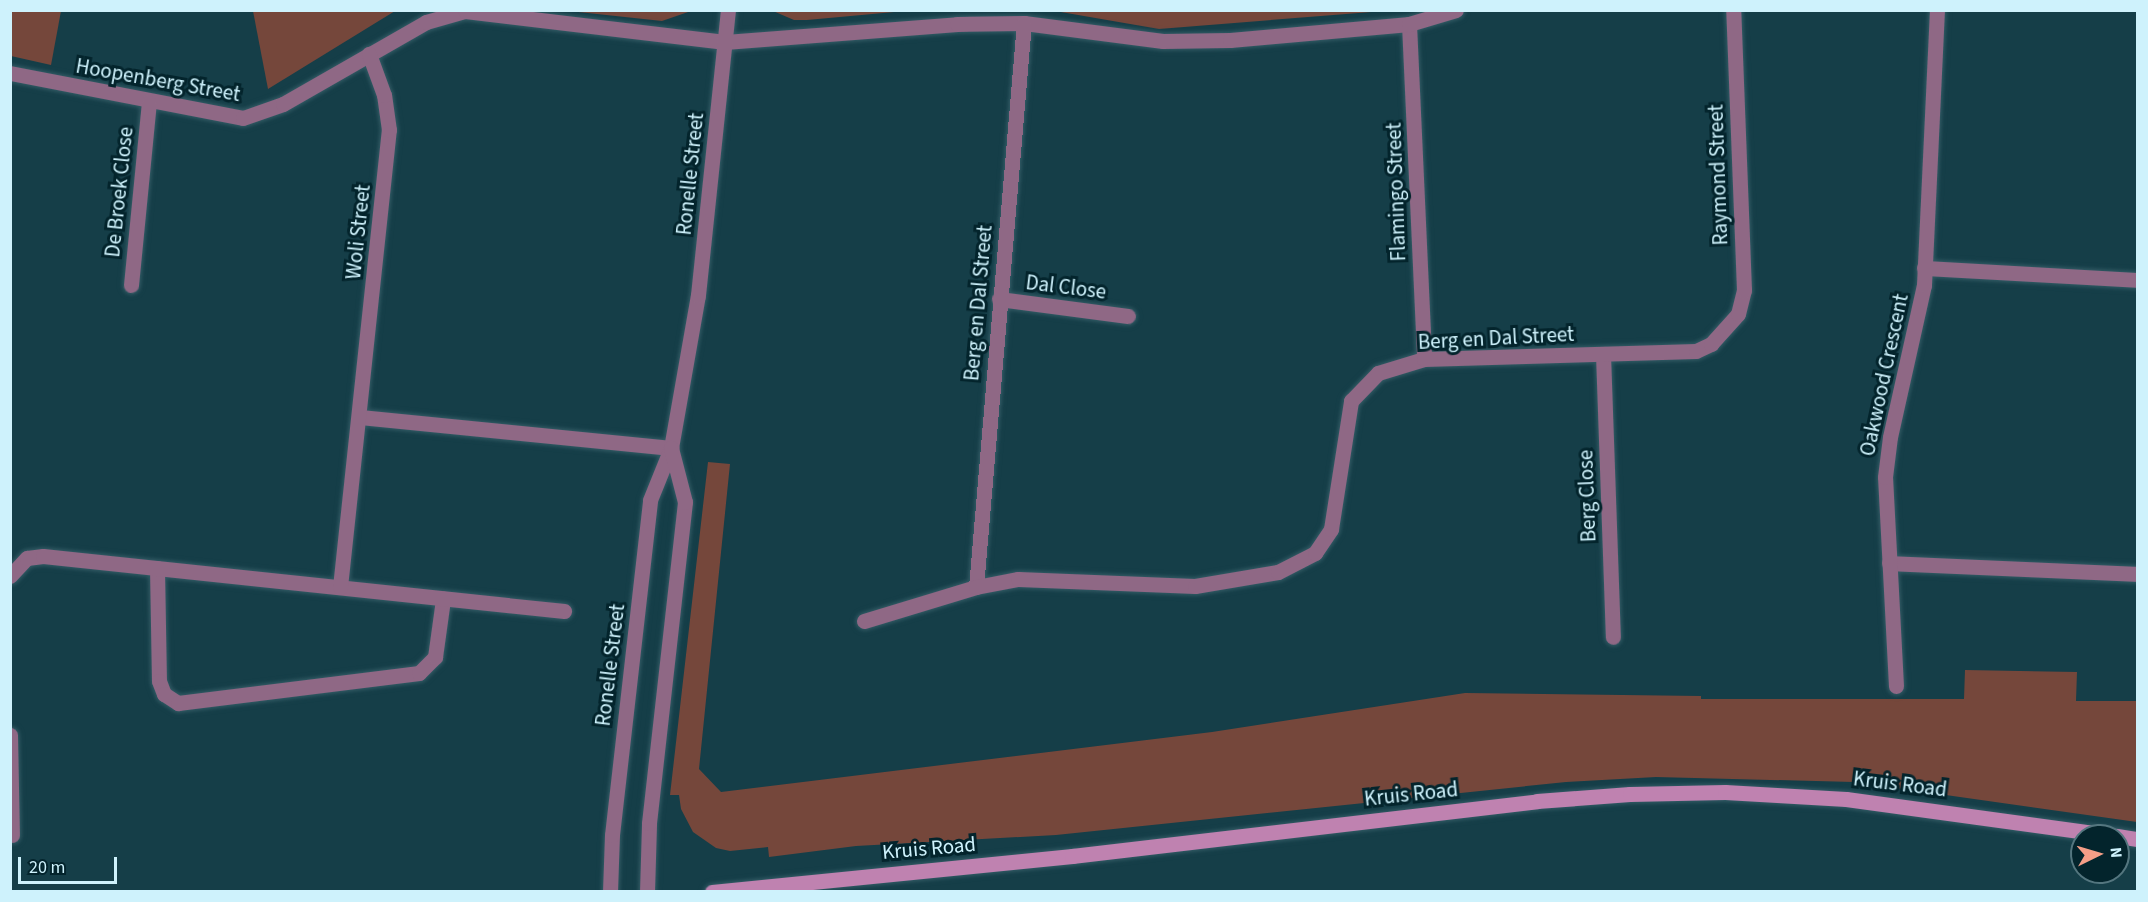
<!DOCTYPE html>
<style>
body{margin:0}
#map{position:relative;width:2148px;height:902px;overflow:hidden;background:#153e48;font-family:"Source Sans 3",sans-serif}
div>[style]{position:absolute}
.green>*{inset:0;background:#75473b}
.roads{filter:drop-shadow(0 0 2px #335b65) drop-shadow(0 0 2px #335b65)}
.street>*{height:15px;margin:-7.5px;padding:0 7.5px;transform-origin:7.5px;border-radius:7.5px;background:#8f6885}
.secondary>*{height:15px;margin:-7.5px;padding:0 7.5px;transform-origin:7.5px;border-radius:7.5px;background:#bf82b0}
span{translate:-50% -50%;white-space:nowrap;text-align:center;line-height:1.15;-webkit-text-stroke:6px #03242c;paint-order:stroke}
.street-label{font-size:21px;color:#cef2fc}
.frame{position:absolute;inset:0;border:12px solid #cef2fc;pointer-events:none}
.north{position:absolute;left:2070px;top:824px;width:60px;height:60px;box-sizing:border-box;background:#03242c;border:2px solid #54767f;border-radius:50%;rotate:85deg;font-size:16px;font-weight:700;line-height:24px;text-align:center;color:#cef2fc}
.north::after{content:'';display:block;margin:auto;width:21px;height:27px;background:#f49e87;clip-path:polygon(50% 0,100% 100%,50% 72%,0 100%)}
.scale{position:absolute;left:18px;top:857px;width:99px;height:27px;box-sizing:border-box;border:3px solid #cef2fc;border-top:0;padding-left:8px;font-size:18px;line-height:21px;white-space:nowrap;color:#cef2fc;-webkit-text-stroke:4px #03242c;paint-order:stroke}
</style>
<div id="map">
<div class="green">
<i style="clip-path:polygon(11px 10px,61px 11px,51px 65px,11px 56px)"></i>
<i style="clip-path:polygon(253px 11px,395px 11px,268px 89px)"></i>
<i style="clip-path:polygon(569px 11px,691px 11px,662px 21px)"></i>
<i style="clip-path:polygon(773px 11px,905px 11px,807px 20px,794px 20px)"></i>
<i style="clip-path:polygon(1055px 11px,1384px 11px,1159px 29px)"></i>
<i style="clip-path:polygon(708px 462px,730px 464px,699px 769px,721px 792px,1212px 732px,1465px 693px,1701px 696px,1701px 699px,1964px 699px,1965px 670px,2077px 672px,2076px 701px,2137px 701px,2137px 822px,1854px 782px,1656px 777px,1566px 782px,1056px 835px,856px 846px,769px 857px,768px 847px,730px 851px,716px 848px,693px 832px,681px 809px,679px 795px,670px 795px)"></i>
</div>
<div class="roads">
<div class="street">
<i style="left:1409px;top:24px;width:335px;rotate:87.4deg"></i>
<i style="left:10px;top:73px;width:237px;rotate:10.9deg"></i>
<i style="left:243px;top:118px;width:42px;rotate:-19.3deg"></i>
<i style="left:283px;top:104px;width:165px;rotate:-29.8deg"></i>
<i style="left:426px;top:22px;width:41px;rotate:-15.8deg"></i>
<i style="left:465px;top:11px;width:262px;rotate:6.8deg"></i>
<i style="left:725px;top:42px;width:233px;rotate:-4.4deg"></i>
<i style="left:957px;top:24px;width:67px;rotate:-0.9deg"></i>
<i style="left:1024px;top:23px;width:140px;rotate:7.4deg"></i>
<i style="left:1163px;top:41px;width:67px;rotate:-0.9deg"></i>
<i style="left:1230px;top:40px;width:180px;rotate:-5.1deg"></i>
<i style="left:1409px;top:24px;width:49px;rotate:-16.6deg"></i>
<i style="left:1924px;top:268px;width:214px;rotate:3.2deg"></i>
<i style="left:131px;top:285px;width:183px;rotate:-84.4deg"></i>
<i style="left:999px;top:299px;width:130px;rotate:7.5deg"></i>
<i style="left:1603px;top:354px;width:283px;rotate:88deg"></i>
<i style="left:360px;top:417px;width:313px;rotate:5.7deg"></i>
<i style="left:1889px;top:563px;width:249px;rotate:2.5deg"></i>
<i style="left:157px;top:568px;width:113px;rotate:89deg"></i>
<i style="left:159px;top:681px;width:14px;rotate:69deg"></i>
<i style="left:164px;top:694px;width:17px;rotate:33deg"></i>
<i style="left:178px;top:703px;width:243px;rotate:-7.1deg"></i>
<i style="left:419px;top:673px;width:23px;rotate:-45deg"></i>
<i style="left:435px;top:657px;width:59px;rotate:-82.1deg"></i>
<i style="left:10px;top:576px;width:25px;rotate:-47deg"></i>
<i style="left:27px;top:558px;width:16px;rotate:-7deg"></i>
<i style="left:43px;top:556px;width:524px;rotate:6.03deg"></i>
<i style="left:340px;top:587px;width:460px;rotate:-83.9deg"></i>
<i style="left:389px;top:130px;width:35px;rotate:-98deg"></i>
<i style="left:384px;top:95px;width:44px;rotate:-110.1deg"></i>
<i style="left:976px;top:587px;width:566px;rotate:-85.14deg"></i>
<i style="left:864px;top:621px;width:117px;rotate:-16.9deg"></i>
<i style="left:976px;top:587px;width:43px;rotate:-10.8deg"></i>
<i style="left:1018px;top:579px;width:177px;rotate:2.3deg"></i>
<i style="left:1195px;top:586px;width:84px;rotate:-9.6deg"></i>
<i style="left:1278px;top:572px;width:42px;rotate:-27.2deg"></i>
<i style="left:1315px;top:553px;width:29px;rotate:-56deg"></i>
<i style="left:1331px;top:529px;width:130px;rotate:-81.1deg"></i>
<i style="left:1351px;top:401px;width:39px;rotate:-46deg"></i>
<i style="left:1378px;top:373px;width:48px;rotate:-16.9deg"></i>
<i style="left:1424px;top:359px;width:272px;rotate:-1.7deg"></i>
<i style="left:1696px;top:351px;width:17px;rotate:-25deg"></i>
<i style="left:1711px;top:344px;width:40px;rotate:-48deg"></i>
<i style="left:1738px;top:314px;width:25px;rotate:-76deg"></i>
<i style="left:1744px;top:290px;width:280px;rotate:-92.2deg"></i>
<i style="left:1896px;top:686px;width:209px;rotate:-93deg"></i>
<i style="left:1885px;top:477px;width:40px;rotate:-82.9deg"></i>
<i style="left:1890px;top:437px;width:156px;rotate:-77.4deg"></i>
<i style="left:1924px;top:285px;width:275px;rotate:-87.3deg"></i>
<i style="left:10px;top:735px;width:100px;rotate:88.9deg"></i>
<i style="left:610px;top:892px;width:57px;rotate:-88deg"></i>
<i style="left:612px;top:835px;width:337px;rotate:-83.5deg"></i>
<i style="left:650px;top:500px;width:56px;rotate:-68deg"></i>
<i style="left:671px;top:448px;width:155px;rotate:-80deg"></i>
<i style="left:698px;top:295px;width:287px;rotate:-84deg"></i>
<i style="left:647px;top:892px;width:69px;rotate:-88.3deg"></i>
<i style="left:649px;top:823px;width:323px;rotate:-83.6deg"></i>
<i style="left:685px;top:502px;width:56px;rotate:-104.5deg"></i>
</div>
<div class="secondary">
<i style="left:2118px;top:836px;width:20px;rotate:9deg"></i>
<i style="left:712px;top:892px;width:362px;rotate:-5.7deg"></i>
<i style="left:1072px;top:856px;width:468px;rotate:-6.7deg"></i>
<i style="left:1537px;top:801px;width:93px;rotate:-4.3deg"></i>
<i style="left:1630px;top:794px;width:95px;rotate:-1.2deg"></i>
<i style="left:1725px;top:792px;width:121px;rotate:3.3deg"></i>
<i style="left:1846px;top:799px;width:272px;rotate:7.8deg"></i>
</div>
</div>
<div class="street-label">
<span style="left:158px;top:80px;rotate:10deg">Hoopenberg Street</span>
<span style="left:690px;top:174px;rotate:-84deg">Ronelle Street</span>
<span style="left:1718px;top:175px;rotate:-92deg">Raymond Street</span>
<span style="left:119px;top:192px;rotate:-84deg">De Broek Close</span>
<span style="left:1396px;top:192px;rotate:-92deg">Flamingo Street</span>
<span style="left:358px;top:232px;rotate:-84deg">Woli Street</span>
<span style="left:1066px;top:287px;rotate:7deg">Dal Close</span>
<span style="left:978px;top:303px;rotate:-85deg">Berg en Dal Street</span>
<span style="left:1496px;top:338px;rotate:-3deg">Berg en Dal Street</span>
<span style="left:1884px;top:375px;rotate:-78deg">Oakwood Crescent</span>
<span style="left:1587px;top:496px;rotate:-92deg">Berg Close</span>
<span style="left:610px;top:665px;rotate:-83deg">Ronelle Street</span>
<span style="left:1900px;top:784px;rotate:7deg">Kruis Road</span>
<span style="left:1411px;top:794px;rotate:-6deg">Kruis Road</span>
<span style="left:929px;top:848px;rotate:-5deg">Kruis Road</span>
</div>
<div class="frame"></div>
<div class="north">N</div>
<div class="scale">20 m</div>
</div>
